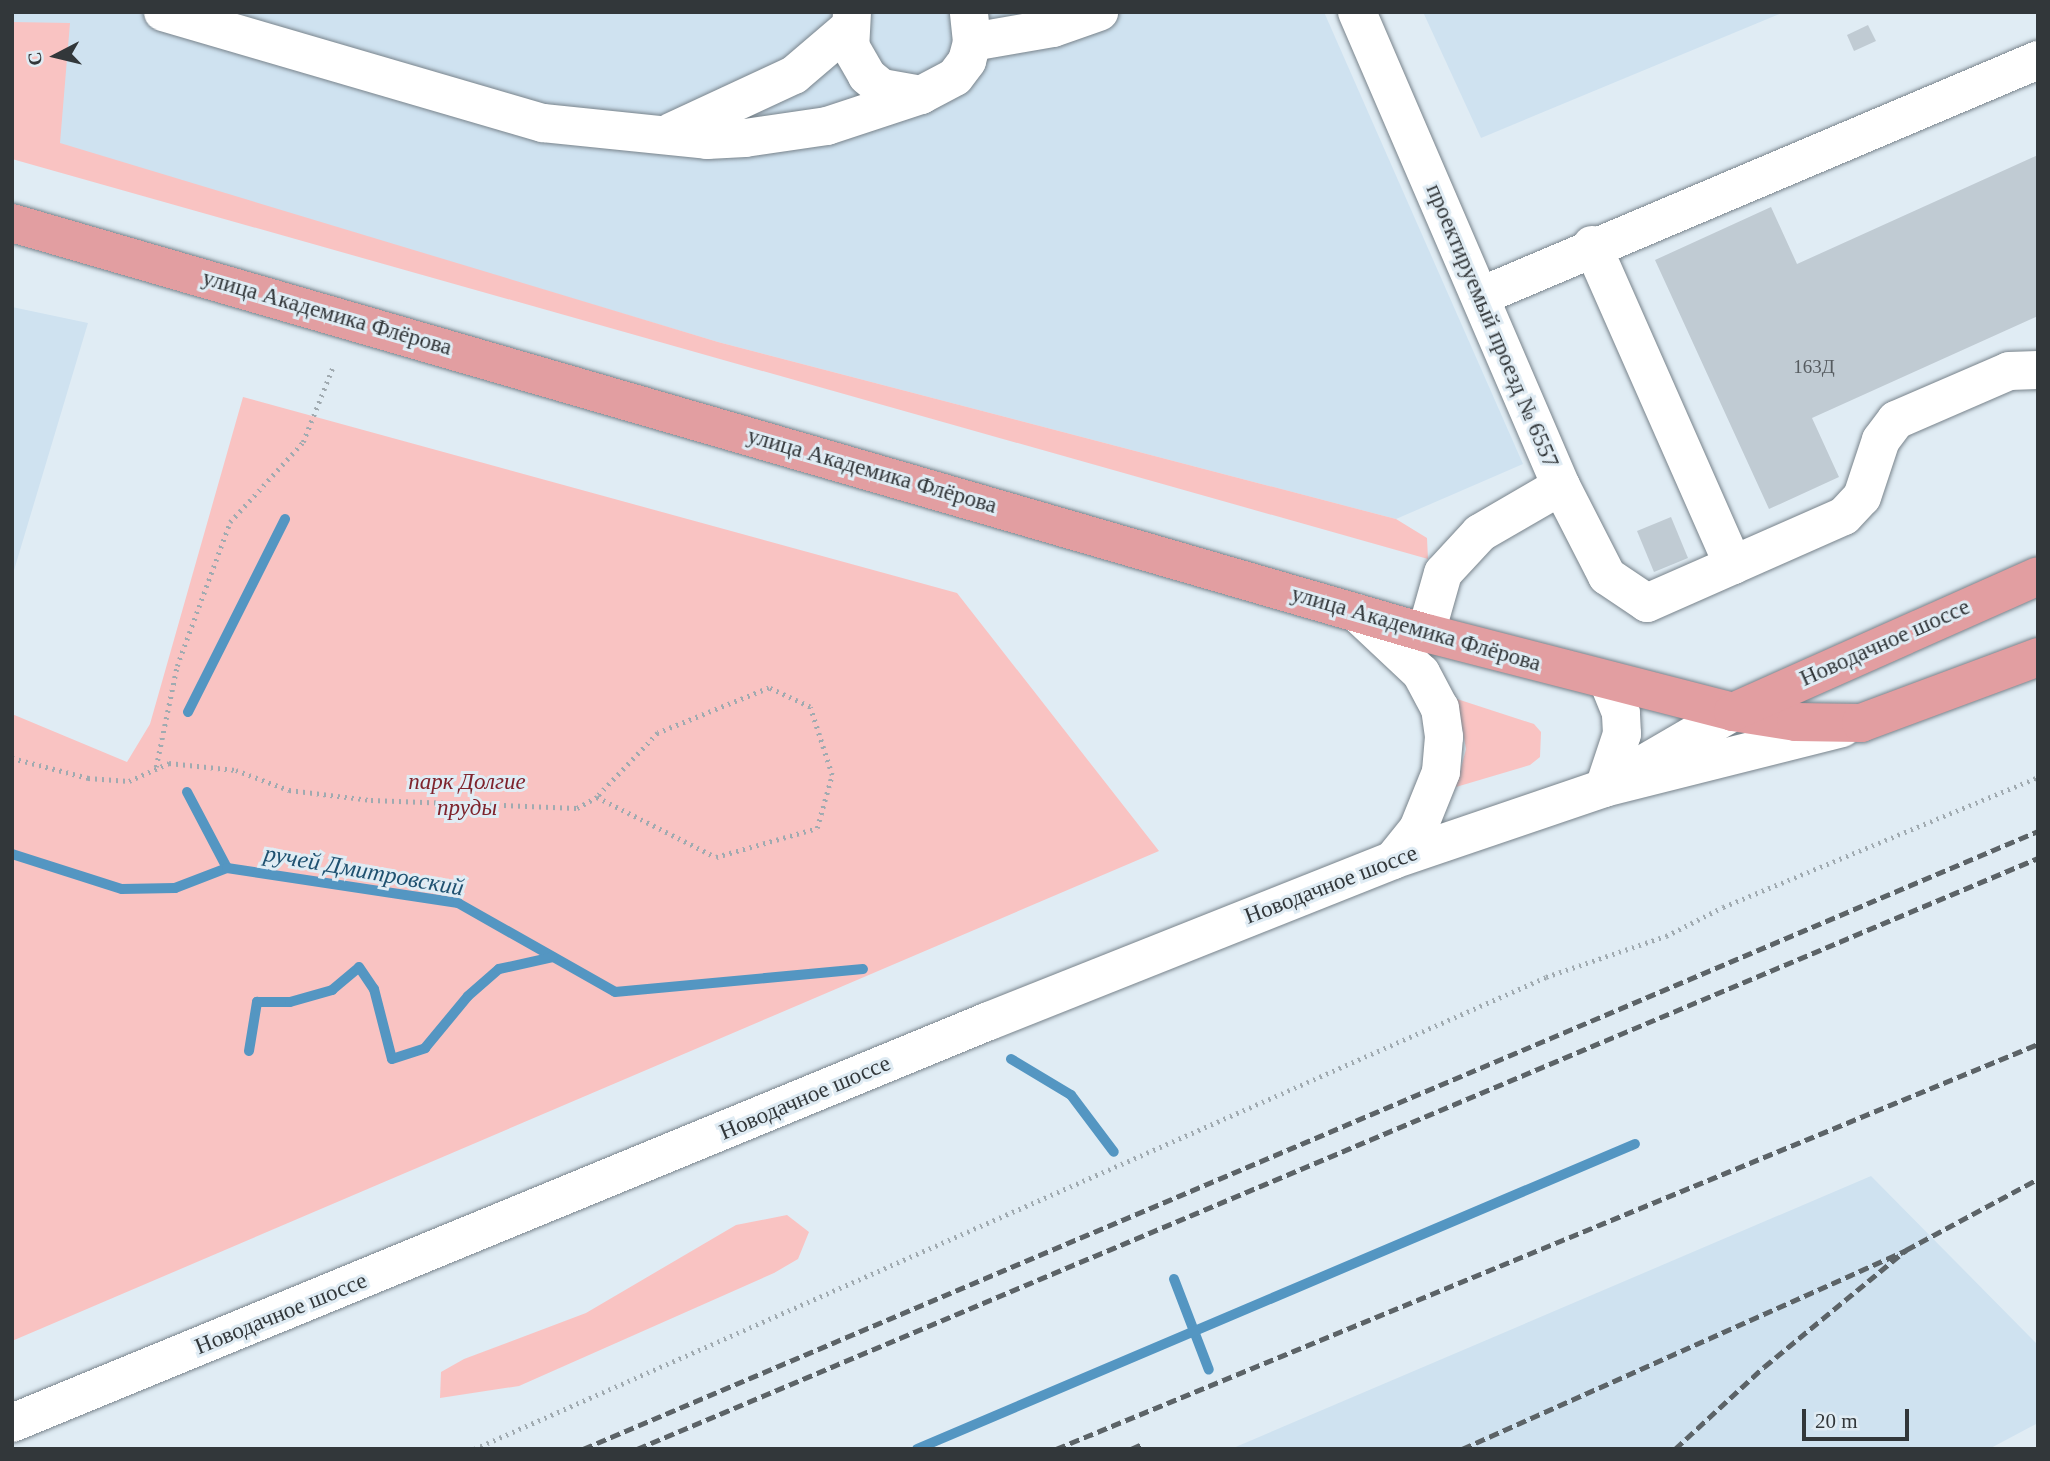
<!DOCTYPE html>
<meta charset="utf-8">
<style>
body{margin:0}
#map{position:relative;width:2050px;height:1461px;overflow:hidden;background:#e0ecf4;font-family:"Times New Roman",serif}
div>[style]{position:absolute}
.built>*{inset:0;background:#cfe2f0}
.green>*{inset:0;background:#f9c3c2}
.stream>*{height:10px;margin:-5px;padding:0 5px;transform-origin:5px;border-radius:5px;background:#5496c2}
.building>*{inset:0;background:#c0cbd3}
.path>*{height:4.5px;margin-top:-2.25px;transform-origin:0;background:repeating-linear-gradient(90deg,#a0aab0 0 2px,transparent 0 7px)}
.roads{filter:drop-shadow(0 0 2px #78838b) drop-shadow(0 0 2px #78838b)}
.minor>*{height:38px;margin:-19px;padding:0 19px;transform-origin:19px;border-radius:19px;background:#fff}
.major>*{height:38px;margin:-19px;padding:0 19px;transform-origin:19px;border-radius:19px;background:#e29ea1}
.rail>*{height:5px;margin-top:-2.5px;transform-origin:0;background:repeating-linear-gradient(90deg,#5c6367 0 10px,transparent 0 15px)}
span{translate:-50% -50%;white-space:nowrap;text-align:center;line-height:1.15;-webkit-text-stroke:6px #e0ecf4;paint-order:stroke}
.number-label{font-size:19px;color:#565c60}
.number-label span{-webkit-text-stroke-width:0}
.street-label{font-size:23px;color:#32373a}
.park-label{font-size:23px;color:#7e232c;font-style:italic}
.water-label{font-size:24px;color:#1f5170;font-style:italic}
.frame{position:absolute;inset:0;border:14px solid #32373a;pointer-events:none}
.north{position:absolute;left:21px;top:21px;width:70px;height:70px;-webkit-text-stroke:5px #e0ecf4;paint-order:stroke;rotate:263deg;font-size:19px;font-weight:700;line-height:28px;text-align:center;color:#32373a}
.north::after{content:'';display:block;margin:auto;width:24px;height:32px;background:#32373a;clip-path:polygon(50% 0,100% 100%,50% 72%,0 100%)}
.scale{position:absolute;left:1802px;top:1409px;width:107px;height:32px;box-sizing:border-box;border:4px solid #32373a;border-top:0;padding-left:9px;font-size:21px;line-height:24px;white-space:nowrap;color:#32373a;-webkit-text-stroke:5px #e0ecf4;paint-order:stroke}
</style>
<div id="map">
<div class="built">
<i style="clip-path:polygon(12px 12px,1324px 12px,1523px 464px,1396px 519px,718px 342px,12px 131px)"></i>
<i style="clip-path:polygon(1423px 12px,1784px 12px,1481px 138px)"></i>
<i style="clip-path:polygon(12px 307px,88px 323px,12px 577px)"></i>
<i style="clip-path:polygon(1871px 1176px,2038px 1345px,2038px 1423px,1989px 1449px,1231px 1449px)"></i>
</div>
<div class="green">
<i style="clip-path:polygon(12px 22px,70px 23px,60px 143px,718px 342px,1396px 519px,1427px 538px,1428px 559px,12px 159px)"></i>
<i style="clip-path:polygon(243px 397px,957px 593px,1159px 851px,12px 1341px,12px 714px,127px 762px,150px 724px)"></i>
<i style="clip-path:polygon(1457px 699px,1534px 724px,1541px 732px,1540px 757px,1530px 765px,1456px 787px,1466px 749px)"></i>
<i style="clip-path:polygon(787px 1215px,809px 1232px,798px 1259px,774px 1273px,519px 1386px,440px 1398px,441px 1372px,464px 1359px,586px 1313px,736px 1225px)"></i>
</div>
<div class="stream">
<i style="left:188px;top:712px;width:216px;rotate:-63.3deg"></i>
<i style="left:187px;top:792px;width:86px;rotate:62.2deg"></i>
<i style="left:12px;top:854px;width:115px;rotate:17.7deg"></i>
<i style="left:122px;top:889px;width:53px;rotate:-1.1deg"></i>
<i style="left:175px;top:888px;width:56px;rotate:-21deg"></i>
<i style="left:227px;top:868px;width:234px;rotate:8.6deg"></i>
<i style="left:458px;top:903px;width:180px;rotate:29.5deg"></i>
<i style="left:615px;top:992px;width:249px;rotate:-5.3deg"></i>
<i style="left:249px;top:1051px;width:50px;rotate:-80.7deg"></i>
<i style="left:257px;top:1002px;width:33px"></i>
<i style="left:290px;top:1002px;width:44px;rotate:-15.9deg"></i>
<i style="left:332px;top:990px;width:35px;rotate:-40deg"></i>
<i style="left:359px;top:967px;width:27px;rotate:56deg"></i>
<i style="left:374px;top:989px;width:72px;rotate:75.6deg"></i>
<i style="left:392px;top:1059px;width:35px;rotate:-18deg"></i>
<i style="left:425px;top:1048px;width:67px;rotate:-50.4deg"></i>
<i style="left:468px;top:996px;width:41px;rotate:-41.1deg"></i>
<i style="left:499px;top:969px;width:55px;rotate:-12.5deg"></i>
<i style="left:1011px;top:1059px;width:70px;rotate:31deg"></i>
<i style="left:1071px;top:1095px;width:71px;rotate:53deg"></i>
<i style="left:1174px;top:1279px;width:97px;rotate:69deg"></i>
<i style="left:917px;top:1449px;width:780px;rotate:-23.02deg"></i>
</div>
<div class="building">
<i style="clip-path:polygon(1868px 25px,1876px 41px,1854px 51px,1847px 35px)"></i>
<i style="clip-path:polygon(2038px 155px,2038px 316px,1812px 418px,1839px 477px,1769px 509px,1655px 260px,1771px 207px,1797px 264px)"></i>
<i style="clip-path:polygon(1671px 517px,1688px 558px,1654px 572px,1637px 531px)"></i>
</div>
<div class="path">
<i style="left:12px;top:758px;width:79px;rotate:14.7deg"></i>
<i style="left:88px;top:778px;width:41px;rotate:4.2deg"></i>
<i style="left:129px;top:781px;width:44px;rotate:-24.2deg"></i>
<i style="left:169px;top:763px;width:67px;rotate:6deg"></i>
<i style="left:236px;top:770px;width:57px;rotate:20.7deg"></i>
<i style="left:289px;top:790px;width:83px;rotate:7deg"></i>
<i style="left:371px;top:800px;width:206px;rotate:2.2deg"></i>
<i style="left:577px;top:808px;width:23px;rotate:-29deg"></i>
<i style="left:597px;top:797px;width:133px;rotate:26.8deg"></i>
<i style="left:716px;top:857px;width:105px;rotate:-16deg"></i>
<i style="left:817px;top:828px;width:55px;rotate:-74.2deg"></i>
<i style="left:832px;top:775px;width:71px;rotate:-107.9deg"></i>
<i style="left:810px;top:707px;width:45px;rotate:-155.1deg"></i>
<i style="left:769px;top:688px;width:120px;rotate:157.9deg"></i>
<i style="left:658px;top:733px;width:88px;rotate:133.6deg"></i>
<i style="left:156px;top:767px;width:103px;rotate:-78.3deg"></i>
<i style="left:177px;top:666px;width:153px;rotate:-69.8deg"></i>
<i style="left:230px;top:522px;width:108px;rotate:-47.6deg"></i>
<i style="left:303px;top:442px;width:79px;rotate:-68.3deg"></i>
<i style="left:474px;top:1449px;width:1171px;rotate:-23.76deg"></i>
<i style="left:1546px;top:977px;width:127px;rotate:-18.9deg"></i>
<i style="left:1666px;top:936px;width:64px;rotate:-27deg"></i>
<i style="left:1723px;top:907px;width:341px;rotate:-22.4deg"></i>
</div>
<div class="roads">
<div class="minor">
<i style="left:163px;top:12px;width:396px;rotate:16.3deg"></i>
<i style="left:543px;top:123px;width:165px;rotate:5.9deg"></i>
<i style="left:707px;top:140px;width:38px;rotate:-3deg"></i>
<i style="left:745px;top:138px;width:83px;rotate:-8.3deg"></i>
<i style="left:827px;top:126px;width:99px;rotate:-18.3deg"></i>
<i style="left:852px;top:12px;width:34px;rotate:93deg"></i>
<i style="left:850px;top:46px;width:34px;rotate:60deg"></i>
<i style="left:867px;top:76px;width:19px;rotate:39deg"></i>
<i style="left:882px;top:88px;width:40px;rotate:10deg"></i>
<i style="left:921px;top:95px;width:38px;rotate:-28deg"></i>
<i style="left:955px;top:77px;width:20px;rotate:-53deg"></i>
<i style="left:967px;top:61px;width:20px;rotate:-75deg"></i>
<i style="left:972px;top:42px;width:30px;rotate:-96deg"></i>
<i style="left:1357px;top:12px;width:516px;rotate:66.71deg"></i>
<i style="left:1561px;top:486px;width:94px;rotate:149.9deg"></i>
<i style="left:1480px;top:533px;width:54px;rotate:132.8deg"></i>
<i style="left:1443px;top:573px;width:62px;rotate:105.8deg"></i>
<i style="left:972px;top:42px;width:82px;rotate:-9.8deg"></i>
<i style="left:1053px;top:28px;width:49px;rotate:-19.2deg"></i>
<i style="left:671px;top:132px;width:136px;rotate:-24.9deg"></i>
<i style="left:794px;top:75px;width:72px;rotate:-40.5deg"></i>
<i style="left:1592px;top:245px;width:350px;rotate:66.2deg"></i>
<i style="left:1733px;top:565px;width:121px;rotate:-23.8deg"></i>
<i style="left:1844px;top:516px;width:26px;rotate:-47deg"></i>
<i style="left:1862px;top:497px;width:60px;rotate:-71.6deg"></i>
<i style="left:1881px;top:440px;width:25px;rotate:-53deg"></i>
<i style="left:1896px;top:420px;width:123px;rotate:-23.4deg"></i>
<i style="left:2009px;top:371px;width:29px;rotate:-2deg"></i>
<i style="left:1481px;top:296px;width:605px;rotate:-22.96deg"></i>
<i style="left:1561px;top:486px;width:101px;rotate:62.9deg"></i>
<i style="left:1607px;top:576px;width:48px;rotate:34deg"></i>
<i style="left:1647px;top:603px;width:94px;rotate:-23.8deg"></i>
<i style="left:1357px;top:613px;width:88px;rotate:43.2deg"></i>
<i style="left:1421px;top:673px;width:40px;rotate:62deg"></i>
<i style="left:1440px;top:708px;width:29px;rotate:82deg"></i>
<i style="left:1444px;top:737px;width:35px;rotate:95deg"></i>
<i style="left:1441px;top:772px;width:61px;rotate:112deg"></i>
<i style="left:1418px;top:829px;width:40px;rotate:129deg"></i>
<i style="left:1642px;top:765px;width:105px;rotate:-30.2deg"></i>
<i style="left:1604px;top:788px;width:57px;rotate:-71.6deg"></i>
<i style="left:1622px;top:734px;width:21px;rotate:-93deg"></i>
<i style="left:1621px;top:713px;width:32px;rotate:-112deg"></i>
<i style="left:12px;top:1423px;width:1056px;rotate:-22.37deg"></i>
<i style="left:989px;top:1021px;width:435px;rotate:-21.7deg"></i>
<i style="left:1393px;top:860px;width:223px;rotate:-18.8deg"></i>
<i style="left:1604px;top:788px;width:245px;rotate:-14.1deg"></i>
</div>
<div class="major">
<i style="left:12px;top:223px;width:1472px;rotate:16.17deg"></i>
<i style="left:1426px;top:633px;width:317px;rotate:14.4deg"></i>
<i style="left:1733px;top:712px;width:64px;rotate:9deg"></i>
<i style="left:1796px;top:722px;width:65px;rotate:0.9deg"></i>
<i style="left:1861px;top:723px;width:189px;rotate:-20.4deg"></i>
<i style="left:1733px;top:712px;width:334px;rotate:-24deg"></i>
</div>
</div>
<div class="rail">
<i style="left:583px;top:1449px;width:1581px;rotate:-23.01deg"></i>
<i style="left:637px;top:1449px;width:1521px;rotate:-22.87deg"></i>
<i style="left:1056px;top:1449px;width:1062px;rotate:-22.41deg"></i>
<i style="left:1131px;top:1449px;width:12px;rotate:-24deg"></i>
<i style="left:1462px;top:1449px;width:487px;rotate:-24.1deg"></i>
<i style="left:1675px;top:1449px;width:121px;rotate:-42.7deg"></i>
<i style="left:1764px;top:1367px;width:184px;rotate:-39.5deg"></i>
<i style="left:1906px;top:1250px;width:150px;rotate:-28.3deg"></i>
</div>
<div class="number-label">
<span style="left:1814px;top:367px">163Д</span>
</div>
<div class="street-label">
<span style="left:327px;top:313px;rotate:16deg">улица Академика Флёрова</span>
<span style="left:1492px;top:326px;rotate:67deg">проектируемый проезд № 6557</span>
<span style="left:872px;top:471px;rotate:16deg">улица Академика Флёрова</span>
<span style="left:1416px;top:629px;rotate:16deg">улица Академика Флёрова</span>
<span style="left:1885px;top:643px;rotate:-24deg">Новодачное шоссе</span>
<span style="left:1331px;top:885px;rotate:-21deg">Новодачное шоссе</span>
<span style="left:805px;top:1098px;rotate:-23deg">Новодачное шоссе</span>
<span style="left:281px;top:1314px;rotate:-22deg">Новодачное шоссе</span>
</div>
<div class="park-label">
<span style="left:467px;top:795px">парк Долгие<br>пруды</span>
</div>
<div class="water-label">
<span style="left:364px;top:871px;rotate:10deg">ручей Дмитровский</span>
</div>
<div class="frame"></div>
<div class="north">С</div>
<div class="scale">20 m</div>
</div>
